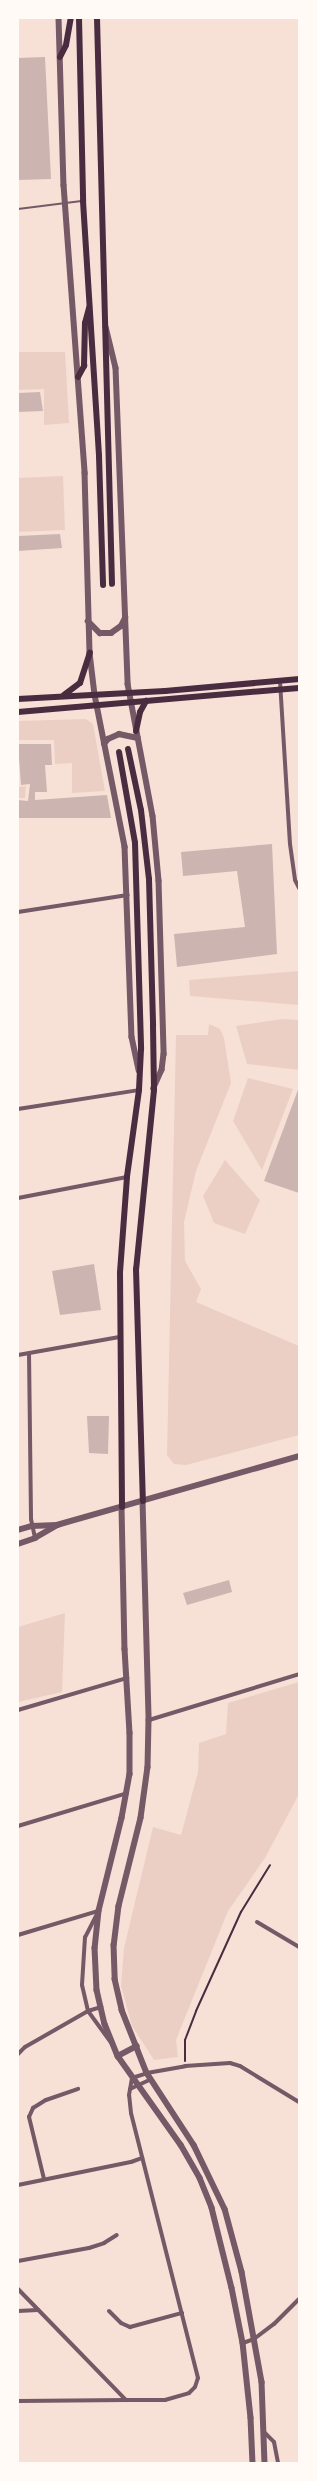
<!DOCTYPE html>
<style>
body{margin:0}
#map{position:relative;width:317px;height:2481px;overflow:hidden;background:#f7e1d7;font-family:"Space Grotesk",sans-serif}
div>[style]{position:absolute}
.green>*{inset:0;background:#ebcfc5}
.building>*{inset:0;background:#ccb4b1}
.path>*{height:2px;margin:-1px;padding:0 1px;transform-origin:1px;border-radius:1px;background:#4a2c40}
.service>*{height:2px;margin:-1px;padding:0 1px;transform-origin:1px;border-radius:1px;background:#755966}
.minor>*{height:4px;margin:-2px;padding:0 2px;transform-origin:2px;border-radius:2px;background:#755966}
.tertiary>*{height:5.5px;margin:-2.75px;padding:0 2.75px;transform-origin:2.75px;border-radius:2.75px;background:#755966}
.secondary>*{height:6px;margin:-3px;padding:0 3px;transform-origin:3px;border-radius:3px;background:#4a2c40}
span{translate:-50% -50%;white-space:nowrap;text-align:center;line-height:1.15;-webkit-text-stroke:3px #fffaf5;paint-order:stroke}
.frame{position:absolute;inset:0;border:19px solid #fffaf5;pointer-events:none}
</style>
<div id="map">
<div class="green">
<i style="clip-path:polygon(18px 352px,65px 352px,69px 423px,44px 425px,44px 389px,18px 390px)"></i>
<i style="clip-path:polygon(63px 476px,65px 530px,18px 532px,18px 478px)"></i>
<i style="clip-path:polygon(86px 719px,93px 724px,105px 791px,72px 793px,72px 763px,55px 764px,54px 740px,18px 740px,18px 721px)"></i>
<i style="clip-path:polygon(26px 786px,25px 798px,18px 798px,18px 787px)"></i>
<i style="clip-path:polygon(299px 971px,299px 1005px,190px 996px,189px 980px)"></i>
<i style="clip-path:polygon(282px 1019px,299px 1020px,299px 1070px,247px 1064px,236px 1026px)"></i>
<i style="clip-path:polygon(209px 1024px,220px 1029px,224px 1038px,231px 1083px,196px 1171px,184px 1222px,185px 1261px,201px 1289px,196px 1302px,299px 1346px,299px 1435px,186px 1465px,174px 1464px,167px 1455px,176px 1035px,208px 1035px)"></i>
<i style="clip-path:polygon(248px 1078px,293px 1089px,262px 1170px,233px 1121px)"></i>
<i style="clip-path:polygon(225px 1160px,260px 1200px,245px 1234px,214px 1223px,203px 1196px)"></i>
<i style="clip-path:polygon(65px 1613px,62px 1692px,18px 1702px,18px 1627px)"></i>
<i style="clip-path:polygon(299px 1682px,299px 1794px,265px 1858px,228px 1911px,176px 2040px,178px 2057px,154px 2060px,132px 2026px,121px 1986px,124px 1948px,153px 1827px,181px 1835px,198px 1772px,199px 1743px,226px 1734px,228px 1703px)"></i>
</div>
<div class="building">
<i style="clip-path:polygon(45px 57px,51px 179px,18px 180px,18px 58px)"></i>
<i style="clip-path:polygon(40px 392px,43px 411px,18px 412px,18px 393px)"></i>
<i style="clip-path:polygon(60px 534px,62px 548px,18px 551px,18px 536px)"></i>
<i style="clip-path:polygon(18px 744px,51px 744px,52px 765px,45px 765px,47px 792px,35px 792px,35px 800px,107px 795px,111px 818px,18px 818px,18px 800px,28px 801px,30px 784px,21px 785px)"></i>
<i style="clip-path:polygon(272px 844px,277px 954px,177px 967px,174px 934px,245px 927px,237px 871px,183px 876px,181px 852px)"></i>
<i style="clip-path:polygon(299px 1087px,299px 1193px,264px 1181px)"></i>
<i style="clip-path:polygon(94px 1264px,101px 1310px,60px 1315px,52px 1271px)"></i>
<i style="clip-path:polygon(87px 1416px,109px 1416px,108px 1454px,89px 1453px)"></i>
<i style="clip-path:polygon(229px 1580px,232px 1592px,187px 1605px,183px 1593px)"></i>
</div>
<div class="path">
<i style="left:185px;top:2061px;width:21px;rotate:-90deg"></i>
<i style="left:185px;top:2040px;width:31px;rotate:-69deg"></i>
<i style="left:196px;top:2011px;width:109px;rotate:-65.6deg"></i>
<i style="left:241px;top:1912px;width:55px;rotate:-58.3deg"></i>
</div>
<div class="service">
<i style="left:18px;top:209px;width:64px;rotate:-7.1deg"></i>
</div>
<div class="minor">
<i style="left:280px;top:681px;width:163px;rotate:86.5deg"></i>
<i style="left:290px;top:844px;width:36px;rotate:82deg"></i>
<i style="left:295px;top:880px;width:9px;rotate:63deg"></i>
<i style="left:18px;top:912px;width:111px;rotate:-8.8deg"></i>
<i style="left:18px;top:1109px;width:122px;rotate:-8.9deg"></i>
<i style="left:18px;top:1198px;width:111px;rotate:-10.9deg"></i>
<i style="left:29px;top:1353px;width:166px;rotate:89.3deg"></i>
<i style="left:31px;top:1519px;width:19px;rotate:78deg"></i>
<i style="left:18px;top:1355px;width:103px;rotate:-10.1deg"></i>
<i style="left:18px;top:1710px;width:114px;rotate:-16.4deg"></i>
<i style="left:149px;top:1720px;width:157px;rotate:-17deg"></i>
<i style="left:18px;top:1826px;width:114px;rotate:-16.8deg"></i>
<i style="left:98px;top:1912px;width:28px;rotate:117deg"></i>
<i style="left:85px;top:1937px;width:48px;rotate:93.6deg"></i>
<i style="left:82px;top:1985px;width:27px;rotate:77deg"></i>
<i style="left:88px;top:2011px;width:41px;rotate:54deg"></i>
<i style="left:257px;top:1922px;width:49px;rotate:30.8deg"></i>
<i style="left:18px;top:1935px;width:84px;rotate:-16.7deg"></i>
<i style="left:18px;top:2054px;width:10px;rotate:-45deg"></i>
<i style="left:25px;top:2047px;width:73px;rotate:-29.7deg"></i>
<i style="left:88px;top:2011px;width:14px;rotate:-17deg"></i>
<i style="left:130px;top:2089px;width:23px;rotate:-25deg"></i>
<i style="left:44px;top:2179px;width:64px;rotate:-103.6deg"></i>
<i style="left:29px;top:2117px;width:10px;rotate:-66deg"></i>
<i style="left:33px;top:2108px;width:15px;rotate:-32deg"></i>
<i style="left:46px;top:2100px;width:34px;rotate:-19deg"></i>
<i style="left:18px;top:2185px;width:115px;rotate:-11.5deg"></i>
<i style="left:131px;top:2162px;width:12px;rotate:-20deg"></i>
<i style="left:18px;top:2261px;width:72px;rotate:-10.4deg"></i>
<i style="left:89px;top:2248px;width:16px;rotate:-18deg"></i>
<i style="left:104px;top:2243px;width:15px;rotate:-32deg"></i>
<i style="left:18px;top:2289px;width:155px;rotate:45.8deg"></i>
<i style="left:126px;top:2400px;width:39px"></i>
<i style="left:165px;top:2400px;width:25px;rotate:-16deg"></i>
<i style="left:189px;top:2393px;width:8px;rotate:-45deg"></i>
<i style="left:195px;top:2387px;width:9px;rotate:-72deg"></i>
<i style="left:198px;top:2378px;width:273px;rotate:-104.2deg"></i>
<i style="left:131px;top:2113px;width:18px;rotate:-96deg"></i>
<i style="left:129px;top:2095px;width:17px;rotate:-80deg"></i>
<i style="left:132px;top:2078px;width:16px;rotate:-18deg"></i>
<i style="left:147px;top:2073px;width:39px;rotate:-10deg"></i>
<i style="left:185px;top:2066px;width:45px;rotate:-3.8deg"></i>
<i style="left:230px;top:2063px;width:10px;rotate:17deg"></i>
<i style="left:240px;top:2066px;width:69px;rotate:31.4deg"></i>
<i style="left:18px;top:2311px;width:20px;rotate:-3deg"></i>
<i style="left:109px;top:2311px;width:17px;rotate:45deg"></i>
<i style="left:121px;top:2323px;width:10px;rotate:24deg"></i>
<i style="left:130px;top:2327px;width:54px;rotate:-15.1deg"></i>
<i style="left:243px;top:2343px;width:12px;rotate:-20deg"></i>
<i style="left:254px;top:2339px;width:25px;rotate:-37deg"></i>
<i style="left:274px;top:2324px;width:35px;rotate:-45deg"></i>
<i style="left:18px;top:2401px;width:108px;rotate:-0.5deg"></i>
<i style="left:264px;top:2432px;width:14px;rotate:45deg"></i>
<i style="left:274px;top:2442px;width:21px;rotate:79deg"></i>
</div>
<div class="tertiary">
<i style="left:59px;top:18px;width:167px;rotate:88.3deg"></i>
<i style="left:64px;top:185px;width:289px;rotate:85.8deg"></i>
<i style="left:85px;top:473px;width:180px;rotate:88.4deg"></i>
<i style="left:90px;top:653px;width:42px;rotate:83.2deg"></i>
<i style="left:95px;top:695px;width:155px;rotate:78.8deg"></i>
<i style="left:125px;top:847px;width:190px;rotate:87.9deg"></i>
<i style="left:132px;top:1037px;width:34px;rotate:78deg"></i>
<i style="left:106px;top:327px;width:42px;rotate:76.3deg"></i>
<i style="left:116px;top:368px;width:316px;rotate:87.8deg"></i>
<i style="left:128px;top:684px;width:134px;rotate:79.3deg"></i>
<i style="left:153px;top:816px;width:65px;rotate:84.7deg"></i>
<i style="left:159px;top:881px;width:173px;rotate:88.3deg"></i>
<i style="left:164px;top:1054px;width:16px;rotate:97deg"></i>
<i style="left:162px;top:1070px;width:20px;rotate:114deg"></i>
<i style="left:88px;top:621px;width:17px;rotate:45deg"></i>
<i style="left:100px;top:633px;width:11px"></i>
<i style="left:111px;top:633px;width:12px;rotate:-35deg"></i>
<i style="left:121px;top:626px;width:9px;rotate:-63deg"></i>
<i style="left:104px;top:744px;width:6px;rotate:-51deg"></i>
<i style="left:108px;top:739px;width:12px;rotate:-24deg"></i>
<i style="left:119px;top:734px;width:19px;rotate:12deg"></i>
<i style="left:143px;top:1501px;width:219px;rotate:88.4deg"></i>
<i style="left:149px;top:1720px;width:47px;rotate:91.2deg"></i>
<i style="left:148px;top:1767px;width:51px;rotate:97.8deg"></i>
<i style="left:141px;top:1818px;width:91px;rotate:104deg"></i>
<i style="left:119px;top:1906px;width:39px;rotate:97deg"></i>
<i style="left:114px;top:1945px;width:34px;rotate:88deg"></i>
<i style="left:115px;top:1979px;width:32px;rotate:77deg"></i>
<i style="left:122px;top:2010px;width:68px;rotate:68.4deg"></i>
<i style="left:147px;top:2073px;width:86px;rotate:56.9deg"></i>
<i style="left:194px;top:2145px;width:71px;rotate:64.2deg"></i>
<i style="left:225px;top:2209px;width:65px;rotate:74.9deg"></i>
<i style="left:242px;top:2272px;width:112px;rotate:79.7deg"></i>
<i style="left:262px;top:2382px;width:81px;rotate:87.9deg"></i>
<i style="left:122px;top:1507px;width:142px;rotate:88.8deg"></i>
<i style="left:125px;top:1649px;width:84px;rotate:86.6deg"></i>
<i style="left:130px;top:1733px;width:41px;rotate:90deg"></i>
<i style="left:130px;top:1774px;width:45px;rotate:100.3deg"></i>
<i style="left:122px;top:1818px;width:96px;rotate:103.9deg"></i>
<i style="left:99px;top:1911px;width:37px;rotate:96deg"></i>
<i style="left:95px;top:1948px;width:42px;rotate:87.3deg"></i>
<i style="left:97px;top:1990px;width:35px;rotate:77deg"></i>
<i style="left:105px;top:2024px;width:35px;rotate:68deg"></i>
<i style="left:118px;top:2056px;width:109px;rotate:54.7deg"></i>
<i style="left:181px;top:2145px;width:38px;rotate:60deg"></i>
<i style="left:200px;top:2178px;width:32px;rotate:68deg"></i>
<i style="left:212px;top:2208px;width:82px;rotate:76deg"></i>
<i style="left:232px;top:2288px;width:56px;rotate:78.7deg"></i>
<i style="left:243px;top:2343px;width:75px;rotate:83.9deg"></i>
<i style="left:251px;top:2418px;width:45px;rotate:87.5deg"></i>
<i style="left:18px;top:1530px;width:15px;rotate:-16deg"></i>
<i style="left:32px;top:1526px;width:25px;rotate:-2deg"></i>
<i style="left:57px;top:1525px;width:252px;rotate:-15.9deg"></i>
<i style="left:18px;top:1544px;width:18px;rotate:-19deg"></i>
<i style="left:35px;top:1538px;width:24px;rotate:-30deg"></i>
<i style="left:118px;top:2056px;width:21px;rotate:-28deg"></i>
</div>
<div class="secondary">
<i style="left:79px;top:18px;width:183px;rotate:88.7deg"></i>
<i style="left:83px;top:201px;width:256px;rotate:86.4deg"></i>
<i style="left:99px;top:456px;width:129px;rotate:88.2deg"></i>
<i style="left:97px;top:18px;width:566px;rotate:88.48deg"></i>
<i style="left:60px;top:57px;width:13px;rotate:-63deg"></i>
<i style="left:66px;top:45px;width:27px;rotate:-80deg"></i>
<i style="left:78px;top:377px;width:13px;rotate:-61deg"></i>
<i style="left:84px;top:366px;width:43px;rotate:-88.7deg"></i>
<i style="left:85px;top:323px;width:16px;rotate:-75deg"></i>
<i style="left:64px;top:695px;width:20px;rotate:-37deg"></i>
<i style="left:80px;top:683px;width:32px;rotate:-72deg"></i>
<i style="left:18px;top:699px;width:147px;rotate:-3.1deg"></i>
<i style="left:165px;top:691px;width:135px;rotate:-5.1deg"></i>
<i style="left:18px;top:712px;width:282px;rotate:-4.9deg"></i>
<i style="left:136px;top:731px;width:19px;rotate:-78deg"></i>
<i style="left:140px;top:712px;width:13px;rotate:-61deg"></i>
<i style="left:128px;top:749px;width:62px;rotate:78deg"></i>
<i style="left:141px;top:810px;width:69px;rotate:83.4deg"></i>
<i style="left:149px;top:879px;width:147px;rotate:88.4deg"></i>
<i style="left:153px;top:1026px;width:64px;rotate:89.1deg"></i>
<i style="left:154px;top:1090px;width:180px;rotate:95.7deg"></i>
<i style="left:136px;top:1269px;width:232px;rotate:88.3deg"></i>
<i style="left:119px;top:752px;width:92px;rotate:80deg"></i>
<i style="left:135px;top:843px;width:206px;rotate:88.3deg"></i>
<i style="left:141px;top:1049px;width:41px;rotate:92.8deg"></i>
<i style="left:139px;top:1090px;width:88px;rotate:97.9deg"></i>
<i style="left:127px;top:1177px;width:96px;rotate:94.2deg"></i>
<i style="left:120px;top:1273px;width:234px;rotate:89.5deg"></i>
</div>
<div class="frame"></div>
</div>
